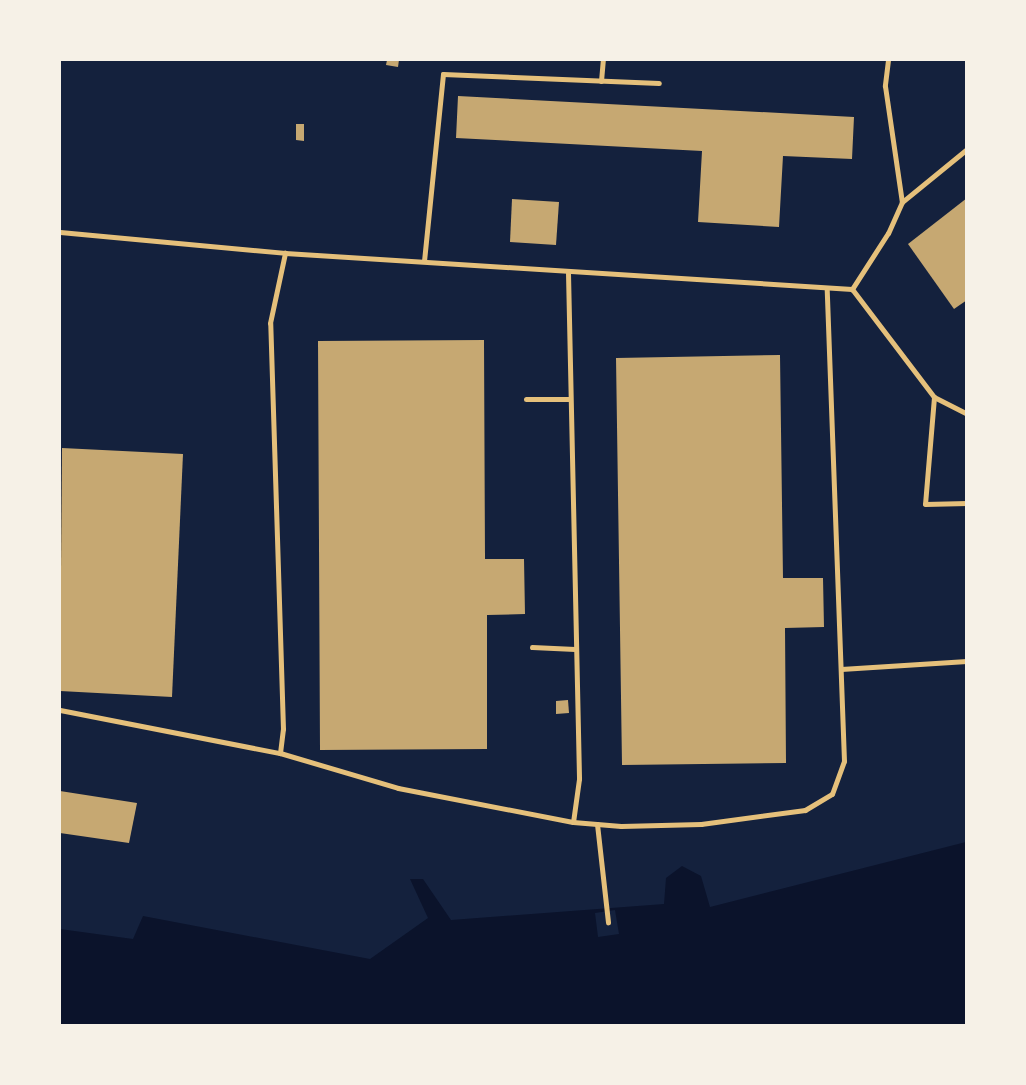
<!DOCTYPE html>
<style>
body{margin:0}
#map{position:relative;width:1026px;height:1085px;overflow:hidden;background:#14213d;font-family:"Roboto Condensed",sans-serif}
div>[style]{position:absolute}
.water>*{inset:0;background:#0b132b}
.pier>*{inset:0;background:#14213d}
.building>*{inset:0;background:#c6a872}
.service>*{height:5px;margin:-2.5px;padding:0 2.5px;transform-origin:2.5px;border-radius:2.5px;background:#e5c07b}
span{translate:-50% -50%;white-space:nowrap;text-align:center;line-height:1.15;-webkit-text-stroke:7px #f6f1e7;paint-order:stroke}
.frame{position:absolute;inset:0;border:61px solid #f6f1e7;pointer-events:none}
</style>
<div id="map">
<div class="water">
<i style="clip-path:polygon(966px 842px,966px 1025px,60px 1026px,60px 929px,133px 939px,143px 916px,370px 959px,428px 918px,410px 879px,423px 879px,451px 920px,664px 904px,666px 878px,682px 866px,701px 876px,710px 907px)"></i>
</div>
<div class="pier">
<i style="clip-path:polygon(615px 910px,619px 934px,598px 937px,595px 913px)"></i>
</div>
<div class="building">
<i style="clip-path:polygon(387px 60px,399px 60px,398px 67px,386px 65px)"></i>
<i style="clip-path:polygon(458px 96px,854px 117px,852px 159px,783px 156px,779px 227px,698px 222px,702px 151px,456px 138px)"></i>
<i style="clip-path:polygon(296px 124px,304px 124px,304px 141px,296px 140px)"></i>
<i style="clip-path:polygon(967px 198px,967px 300px,954px 309px,908px 244px)"></i>
<i style="clip-path:polygon(512px 199px,559px 202px,556px 245px,510px 242px)"></i>
<i style="clip-path:polygon(484px 340px,485px 559px,524px 559px,525px 614px,487px 615px,487px 749px,320px 750px,318px 341px)"></i>
<i style="clip-path:polygon(780px 355px,783px 578px,823px 578px,824px 627px,785px 628px,786px 763px,622px 765px,616px 358px)"></i>
<i style="clip-path:polygon(62px 448px,183px 454px,172px 697px,60px 691px)"></i>
<i style="clip-path:polygon(568px 700px,569px 713px,556px 714px,556px 701px)"></i>
<i style="clip-path:polygon(60px 791px,137px 803px,129px 843px,60px 833px)"></i>
</div>
<div class="service">
<i style="left:888px;top:60px;width:26px;rotate:97deg"></i>
<i style="left:885px;top:86px;width:117px;rotate:81.7deg"></i>
<i style="left:601px;top:81px;width:21px;rotate:-85deg"></i>
<i style="left:967px;top:149px;width:84px;rotate:140.8deg"></i>
<i style="left:902px;top:202px;width:34px;rotate:114deg"></i>
<i style="left:888px;top:233px;width:67px;rotate:122.7deg"></i>
<i style="left:852px;top:289px;width:136px;rotate:52.8deg"></i>
<i style="left:934px;top:397px;width:37px;rotate:27deg"></i>
<i style="left:60px;top:232px;width:226px;rotate:5.3deg"></i>
<i style="left:285px;top:253px;width:568px;rotate:3.63deg"></i>
<i style="left:424px;top:261px;width:188px;rotate:-84.2deg"></i>
<i style="left:443px;top:74px;width:216px;rotate:2.4deg"></i>
<i style="left:568px;top:273px;width:506px;rotate:88.75deg"></i>
<i style="left:579px;top:779px;width:43px;rotate:97.9deg"></i>
<i style="left:934px;top:397px;width:107px;rotate:94.8deg"></i>
<i style="left:925px;top:504px;width:42px;rotate:-1.4deg"></i>
<i style="left:526px;top:399px;width:44px"></i>
<i style="left:532px;top:647px;width:43px;rotate:2.7deg"></i>
<i style="left:841px;top:669px;width:126px;rotate:-3.6deg"></i>
<i style="left:60px;top:710px;width:224px;rotate:11.1deg"></i>
<i style="left:280px;top:753px;width:123px;rotate:16.5deg"></i>
<i style="left:398px;top:788px;width:178px;rotate:11deg"></i>
<i style="left:573px;top:822px;width:48px;rotate:4.8deg"></i>
<i style="left:621px;top:826px;width:80px;rotate:-1.4deg"></i>
<i style="left:701px;top:824px;width:105px;rotate:-7.7deg"></i>
<i style="left:805px;top:810px;width:31px;rotate:-31deg"></i>
<i style="left:832px;top:794px;width:35px;rotate:-70deg"></i>
<i style="left:844px;top:761px;width:473px;rotate:-92.1deg"></i>
<i style="left:280px;top:753px;width:24px;rotate:-83deg"></i>
<i style="left:283px;top:729px;width:406px;rotate:-91.8deg"></i>
<i style="left:270px;top:323px;width:72px;rotate:-77.9deg"></i>
<i style="left:597px;top:824px;width:99px;rotate:83.6deg"></i>
</div>
<div class="frame"></div>
</div>
